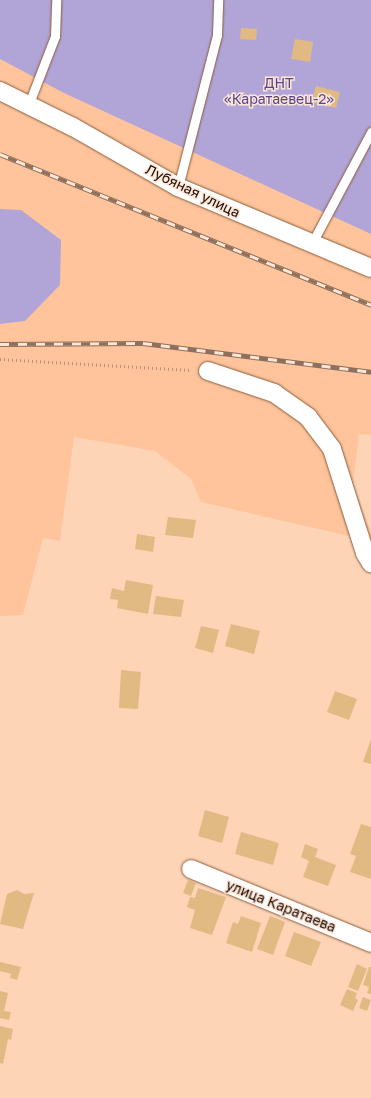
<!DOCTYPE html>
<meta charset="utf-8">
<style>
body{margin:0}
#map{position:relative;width:371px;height:1098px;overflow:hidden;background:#fed4b7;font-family:"Golos Text",sans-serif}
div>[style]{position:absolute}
.built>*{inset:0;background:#ffc49b}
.green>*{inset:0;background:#b1a5d8}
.building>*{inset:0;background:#e1b982}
.path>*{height:2.5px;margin-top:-1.25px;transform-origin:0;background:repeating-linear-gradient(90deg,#b4927c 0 1px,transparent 0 4px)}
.roads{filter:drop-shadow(0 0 1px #8a5c3b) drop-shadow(0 0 1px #8a5c3b)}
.lane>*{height:9px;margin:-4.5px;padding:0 4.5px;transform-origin:4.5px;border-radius:4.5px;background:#fff}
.street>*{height:18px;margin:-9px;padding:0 9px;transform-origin:9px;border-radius:9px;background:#fff}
.rail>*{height:4.5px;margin-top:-2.25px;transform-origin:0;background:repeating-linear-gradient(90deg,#fce6d8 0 9px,#8e705c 0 18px);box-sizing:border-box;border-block:1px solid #8e705c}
span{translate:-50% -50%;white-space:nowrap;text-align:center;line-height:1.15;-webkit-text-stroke:3px #fce6d8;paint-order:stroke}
.park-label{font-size:14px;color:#59438b}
.street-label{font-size:14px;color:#1e0c02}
</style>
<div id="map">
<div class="built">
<i style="clip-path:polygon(0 46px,371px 216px,371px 435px,359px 434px,353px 484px,371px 533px,371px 541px,201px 502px,191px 479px,155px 451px,74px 437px,60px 541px,43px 538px,23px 615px,0 616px)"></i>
</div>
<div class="green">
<i style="clip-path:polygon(0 0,371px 0,371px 234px,64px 93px,0 59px)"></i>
<i style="clip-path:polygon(0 209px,21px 210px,61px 240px,60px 285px,25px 321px,0 324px)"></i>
</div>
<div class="building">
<i style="clip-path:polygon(241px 28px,257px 29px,256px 40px,240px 39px)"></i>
<i style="clip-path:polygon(295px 39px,313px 42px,310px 62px,291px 59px)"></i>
<i style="clip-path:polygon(316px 86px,340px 92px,336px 108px,311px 102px)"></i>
<i style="clip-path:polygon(168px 517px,196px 520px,193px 538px,165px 535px)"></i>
<i style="clip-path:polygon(137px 534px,155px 537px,153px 552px,135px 549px)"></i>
<i style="clip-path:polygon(126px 580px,153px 585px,148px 614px,117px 608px,118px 600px,110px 599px,112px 588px,124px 591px)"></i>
<i style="clip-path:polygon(156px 596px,184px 600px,181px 617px,153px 614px)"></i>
<i style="clip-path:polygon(231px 624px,260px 631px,254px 654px,225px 646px)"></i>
<i style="clip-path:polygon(201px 626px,219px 630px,213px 653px,195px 648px)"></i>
<i style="clip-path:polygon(121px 670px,141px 672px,138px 709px,119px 708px)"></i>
<i style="clip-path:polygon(335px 691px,357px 699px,349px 720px,327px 712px)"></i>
<i style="clip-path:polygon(371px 739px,371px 764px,363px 762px)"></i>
<i style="clip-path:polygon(205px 810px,229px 817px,222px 843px,198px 836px)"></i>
<i style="clip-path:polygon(361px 824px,371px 827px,371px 879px,350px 872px,356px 856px,350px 854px)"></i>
<i style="clip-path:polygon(241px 832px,279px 843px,273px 865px,235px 854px)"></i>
<i style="clip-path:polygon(305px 844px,318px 849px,315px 857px,336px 865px,328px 886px,303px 877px,309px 861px,301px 857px)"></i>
<i style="clip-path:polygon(188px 880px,196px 883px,191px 896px,183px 893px)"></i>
<i style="clip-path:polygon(198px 888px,226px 897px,212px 935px,190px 928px,195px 910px,187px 907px,190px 897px,195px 898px)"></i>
<i style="clip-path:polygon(17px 890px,24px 894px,34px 893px,23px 929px,0 924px,7px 894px)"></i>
<i style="clip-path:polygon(241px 916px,261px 923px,252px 952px,226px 943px,233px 922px,238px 924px)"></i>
<i style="clip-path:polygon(270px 916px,285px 922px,273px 955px,257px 949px)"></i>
<i style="clip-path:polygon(294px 932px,321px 942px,311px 966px,285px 956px)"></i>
<i style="clip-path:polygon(0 962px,21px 967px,17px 980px,10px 978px,11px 974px,0 971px)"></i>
<i style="clip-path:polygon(357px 964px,367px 969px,358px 991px,348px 987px)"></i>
<i style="clip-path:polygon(369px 967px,371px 967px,371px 994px,367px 993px,369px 987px,363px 985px)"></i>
<i style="clip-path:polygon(347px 989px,357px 993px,355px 998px,358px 1000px,353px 1011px,340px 1005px)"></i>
<i style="clip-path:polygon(0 991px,8px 993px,4px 1011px,11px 1012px,9px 1020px,0 1018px)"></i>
<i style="clip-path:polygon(363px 997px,371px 1000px,367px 1011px,359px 1008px)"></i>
<i style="clip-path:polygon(0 1026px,13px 1029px,11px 1040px,8px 1039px,3px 1064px,0 1063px)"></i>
</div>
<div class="path">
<i style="left:0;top:359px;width:191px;rotate:3.3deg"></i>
</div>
<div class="roads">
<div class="lane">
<i style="left:28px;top:106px;width:75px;rotate:-68.9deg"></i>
<i style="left:55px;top:36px;width:36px;rotate:-88deg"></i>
<i style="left:178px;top:187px;width:157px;rotate:-75.6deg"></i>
<i style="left:217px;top:35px;width:35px;rotate:-88deg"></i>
<i style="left:311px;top:245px;width:128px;rotate:-62deg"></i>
</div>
<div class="street">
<i style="left:0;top:91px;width:81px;rotate:26.3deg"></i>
<i style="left:73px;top:127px;width:121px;rotate:29.7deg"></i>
<i style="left:178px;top:187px;width:209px;rotate:22.8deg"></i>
<i style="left:208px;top:371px;width:70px;rotate:18.4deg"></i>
<i style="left:274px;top:393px;width:42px;rotate:35.2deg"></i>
<i style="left:308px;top:417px;width:40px;rotate:53deg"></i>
<i style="left:332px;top:449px;width:109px;rotate:72.4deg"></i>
<i style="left:365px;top:553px;width:12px;rotate:59deg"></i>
<i style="left:191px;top:869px;width:195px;rotate:22.3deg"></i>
</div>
</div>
<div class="rail">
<i style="left:0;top:154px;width:401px;rotate:22.1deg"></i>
<i style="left:0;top:344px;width:143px;rotate:-0.4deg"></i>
<i style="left:143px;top:343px;width:230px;rotate:7.2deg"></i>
</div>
<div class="park-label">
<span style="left:279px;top:91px">ДНТ<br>«Каратаевец-2»</span>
</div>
<div class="street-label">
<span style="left:193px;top:191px;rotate:26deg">Лубяная улица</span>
<span style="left:281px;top:906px;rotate:22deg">улица Каратаева</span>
</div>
</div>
